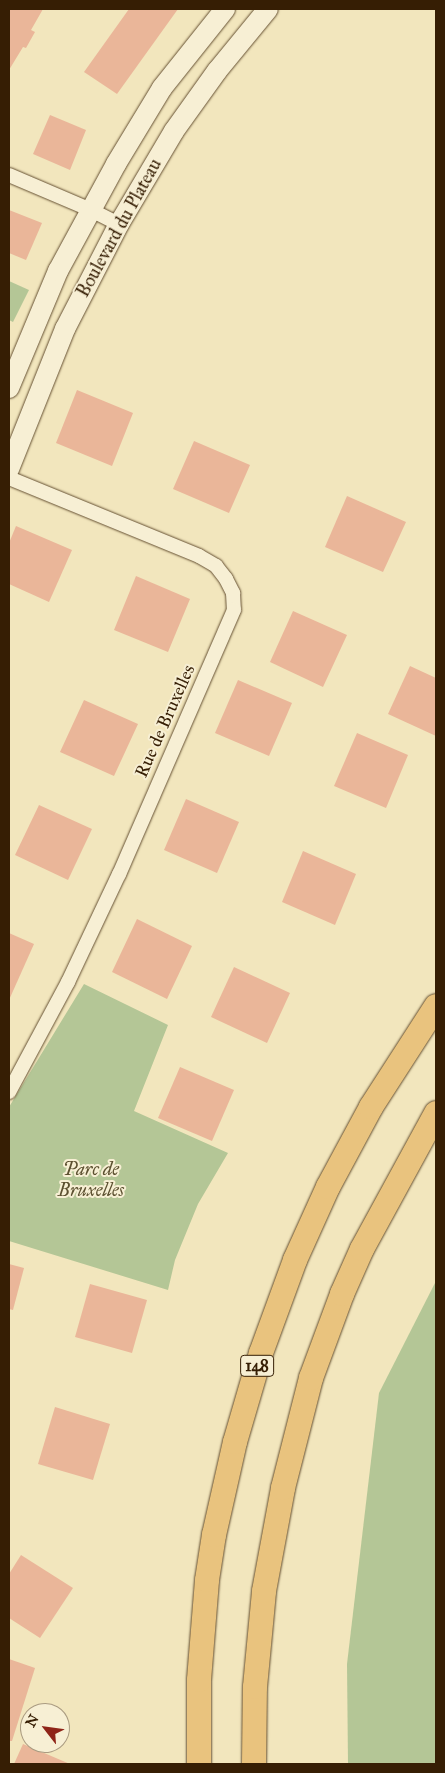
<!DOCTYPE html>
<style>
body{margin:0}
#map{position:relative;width:445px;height:1773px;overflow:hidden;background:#f2e6bd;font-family:"IM FELL Great Primer",serif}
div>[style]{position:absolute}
.green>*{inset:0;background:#b4c696}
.building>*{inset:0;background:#eab699}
.roads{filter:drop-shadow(0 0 1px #655032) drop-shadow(0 0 1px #655032)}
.minor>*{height:14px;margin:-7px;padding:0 7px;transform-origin:7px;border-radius:7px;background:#f7efd4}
.secondary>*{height:20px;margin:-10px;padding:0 10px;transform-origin:10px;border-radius:10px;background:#f7efd4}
.trunk>*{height:24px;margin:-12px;padding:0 12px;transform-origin:12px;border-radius:12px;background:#e9c37e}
span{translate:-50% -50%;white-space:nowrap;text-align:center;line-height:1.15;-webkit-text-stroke:4px #f7efd4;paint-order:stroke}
.shield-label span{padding:1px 4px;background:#f7efd4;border:1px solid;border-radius:4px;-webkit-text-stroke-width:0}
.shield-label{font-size:16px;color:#361e04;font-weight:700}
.street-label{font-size:18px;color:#361e04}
.park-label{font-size:18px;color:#5c5030;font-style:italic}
.frame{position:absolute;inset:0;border:10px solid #361e04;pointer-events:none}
.north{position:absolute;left:20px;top:1703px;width:50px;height:50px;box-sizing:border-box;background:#f7efd4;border:1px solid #aa9b81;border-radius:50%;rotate:300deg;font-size:14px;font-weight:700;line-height:20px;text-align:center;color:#361e04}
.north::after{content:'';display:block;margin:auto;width:18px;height:22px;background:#8f2418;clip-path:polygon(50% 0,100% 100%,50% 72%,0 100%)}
</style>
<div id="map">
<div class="green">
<i style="clip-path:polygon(9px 281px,29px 290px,13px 322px,9px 320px)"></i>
<i style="clip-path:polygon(84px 984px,168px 1025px,134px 1111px,228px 1153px,198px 1204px,175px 1260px,168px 1290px,9px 1241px,9px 1107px)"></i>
<i style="clip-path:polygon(436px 1281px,436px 1764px,348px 1764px,347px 1664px,379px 1393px)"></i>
</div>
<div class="building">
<i style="clip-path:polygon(9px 9px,43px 9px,31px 30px,35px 32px,26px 48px,23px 47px,9px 70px)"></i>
<i style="clip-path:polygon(129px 9px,178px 9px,117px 94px,84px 72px)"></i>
<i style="clip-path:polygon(50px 115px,86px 130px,70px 170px,33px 154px)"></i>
<i style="clip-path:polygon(9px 210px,42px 223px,26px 260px,9px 253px)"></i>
<i style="clip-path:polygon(77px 390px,133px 413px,112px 466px,56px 443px)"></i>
<i style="clip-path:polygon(194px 441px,250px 465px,229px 513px,173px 489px)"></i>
<i style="clip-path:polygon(347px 496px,406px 522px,383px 572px,325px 547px)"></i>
<i style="clip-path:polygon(16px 526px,72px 550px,49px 602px,9px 584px,9px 543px)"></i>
<i style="clip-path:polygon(136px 576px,190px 599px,168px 652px,114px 630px)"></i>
<i style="clip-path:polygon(293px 611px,347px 635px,323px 687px,270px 662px)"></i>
<i style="clip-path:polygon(410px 666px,436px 678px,436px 736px,388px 714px)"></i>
<i style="clip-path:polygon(238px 680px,292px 703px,269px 756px,215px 733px)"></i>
<i style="clip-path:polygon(84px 700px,138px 724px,114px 776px,60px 752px)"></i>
<i style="clip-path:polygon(357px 733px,408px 755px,386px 808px,334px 786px)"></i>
<i style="clip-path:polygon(186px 799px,239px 822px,217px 873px,164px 850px)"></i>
<i style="clip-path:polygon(39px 805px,92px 829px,68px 880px,15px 855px)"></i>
<i style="clip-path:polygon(303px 851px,356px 874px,335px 925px,282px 902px)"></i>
<i style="clip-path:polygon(137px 919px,192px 946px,167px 999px,112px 972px)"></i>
<i style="clip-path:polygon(9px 933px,34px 944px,9px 1000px)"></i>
<i style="clip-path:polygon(234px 967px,290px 993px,267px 1043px,211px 1017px)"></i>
<i style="clip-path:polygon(180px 1067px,234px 1090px,212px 1141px,158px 1118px)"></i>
<i style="clip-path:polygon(9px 1264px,24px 1268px,13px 1310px,9px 1309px)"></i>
<i style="clip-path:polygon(90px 1284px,147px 1300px,132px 1353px,75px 1337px)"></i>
<i style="clip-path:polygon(55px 1407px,110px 1424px,93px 1480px,38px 1464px)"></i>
<i style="clip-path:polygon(21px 1555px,73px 1588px,40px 1638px,9px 1618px,9px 1574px)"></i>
<i style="clip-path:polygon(9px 1659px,35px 1668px,12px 1741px,9px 1741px)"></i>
<i style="clip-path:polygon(23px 1744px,70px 1764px,14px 1764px)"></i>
</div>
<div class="roads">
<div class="minor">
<i style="left:9px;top:175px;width:89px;rotate:23.1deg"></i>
<i style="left:91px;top:210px;width:31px;rotate:27deg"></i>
<i style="left:9px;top:478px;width:205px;rotate:22.3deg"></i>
<i style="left:199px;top:556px;width:20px;rotate:30deg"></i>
<i style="left:216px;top:566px;width:16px;rotate:52deg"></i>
<i style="left:226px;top:579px;width:16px;rotate:63deg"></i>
<i style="left:233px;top:593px;width:17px;rotate:87deg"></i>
<i style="left:234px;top:610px;width:288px;rotate:113.5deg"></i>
<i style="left:119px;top:874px;width:119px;rotate:115.3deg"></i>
<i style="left:68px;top:982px;width:125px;rotate:118.2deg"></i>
</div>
<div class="secondary">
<i style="left:9px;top:388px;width:127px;rotate:-67.3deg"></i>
<i style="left:58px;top:271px;width:122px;rotate:-61.5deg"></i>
<i style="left:116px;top:164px;width:89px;rotate:-58.8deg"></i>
<i style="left:162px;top:88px;width:101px;rotate:-51.4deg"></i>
<i style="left:9px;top:469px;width:151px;rotate:-68.2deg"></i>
<i style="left:65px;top:329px;width:118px;rotate:-62.8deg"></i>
<i style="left:119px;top:224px;width:108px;rotate:-59.4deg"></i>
<i style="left:174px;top:131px;width:74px;rotate:-54.4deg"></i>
<i style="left:217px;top:71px;width:80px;rotate:-50.6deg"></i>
</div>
<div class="trunk">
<i style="left:199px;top:1764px;width:84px;rotate:-90deg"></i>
<i style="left:199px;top:1680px;width:100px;rotate:-85.4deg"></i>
<i style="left:207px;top:1580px;width:46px;rotate:-81.2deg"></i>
<i style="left:214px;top:1535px;width:95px;rotate:-77.3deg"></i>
<i style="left:235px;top:1442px;width:93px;rotate:-73.7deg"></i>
<i style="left:261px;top:1353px;width:99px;rotate:-69.9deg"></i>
<i style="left:295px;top:1260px;width:80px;rotate:-65.7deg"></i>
<i style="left:328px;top:1187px;width:91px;rotate:-61.7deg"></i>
<i style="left:371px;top:1107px;width:120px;rotate:-57.2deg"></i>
<i style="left:254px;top:1764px;width:77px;rotate:-89.3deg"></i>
<i style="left:255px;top:1687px;width:96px;rotate:-84.6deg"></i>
<i style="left:264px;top:1591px;width:105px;rotate:-79.5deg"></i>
<i style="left:283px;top:1488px;width:114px;rotate:-75.7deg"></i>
<i style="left:311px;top:1378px;width:90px;rotate:-69.7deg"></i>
<i style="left:342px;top:1294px;width:49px;rotate:-66deg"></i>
<i style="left:362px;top:1249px;width:155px;rotate:-61.4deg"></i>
</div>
</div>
<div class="shield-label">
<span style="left:257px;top:1366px">148</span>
</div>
<div class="street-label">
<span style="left:119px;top:228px;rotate:-61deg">Boulevard du Plateau</span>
<span style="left:165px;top:721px;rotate:-66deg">Rue de Bruxelles</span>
</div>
<div class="park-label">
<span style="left:91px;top:1180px">Parc de<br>Bruxelles</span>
</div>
<div class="frame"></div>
<div class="north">N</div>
</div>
